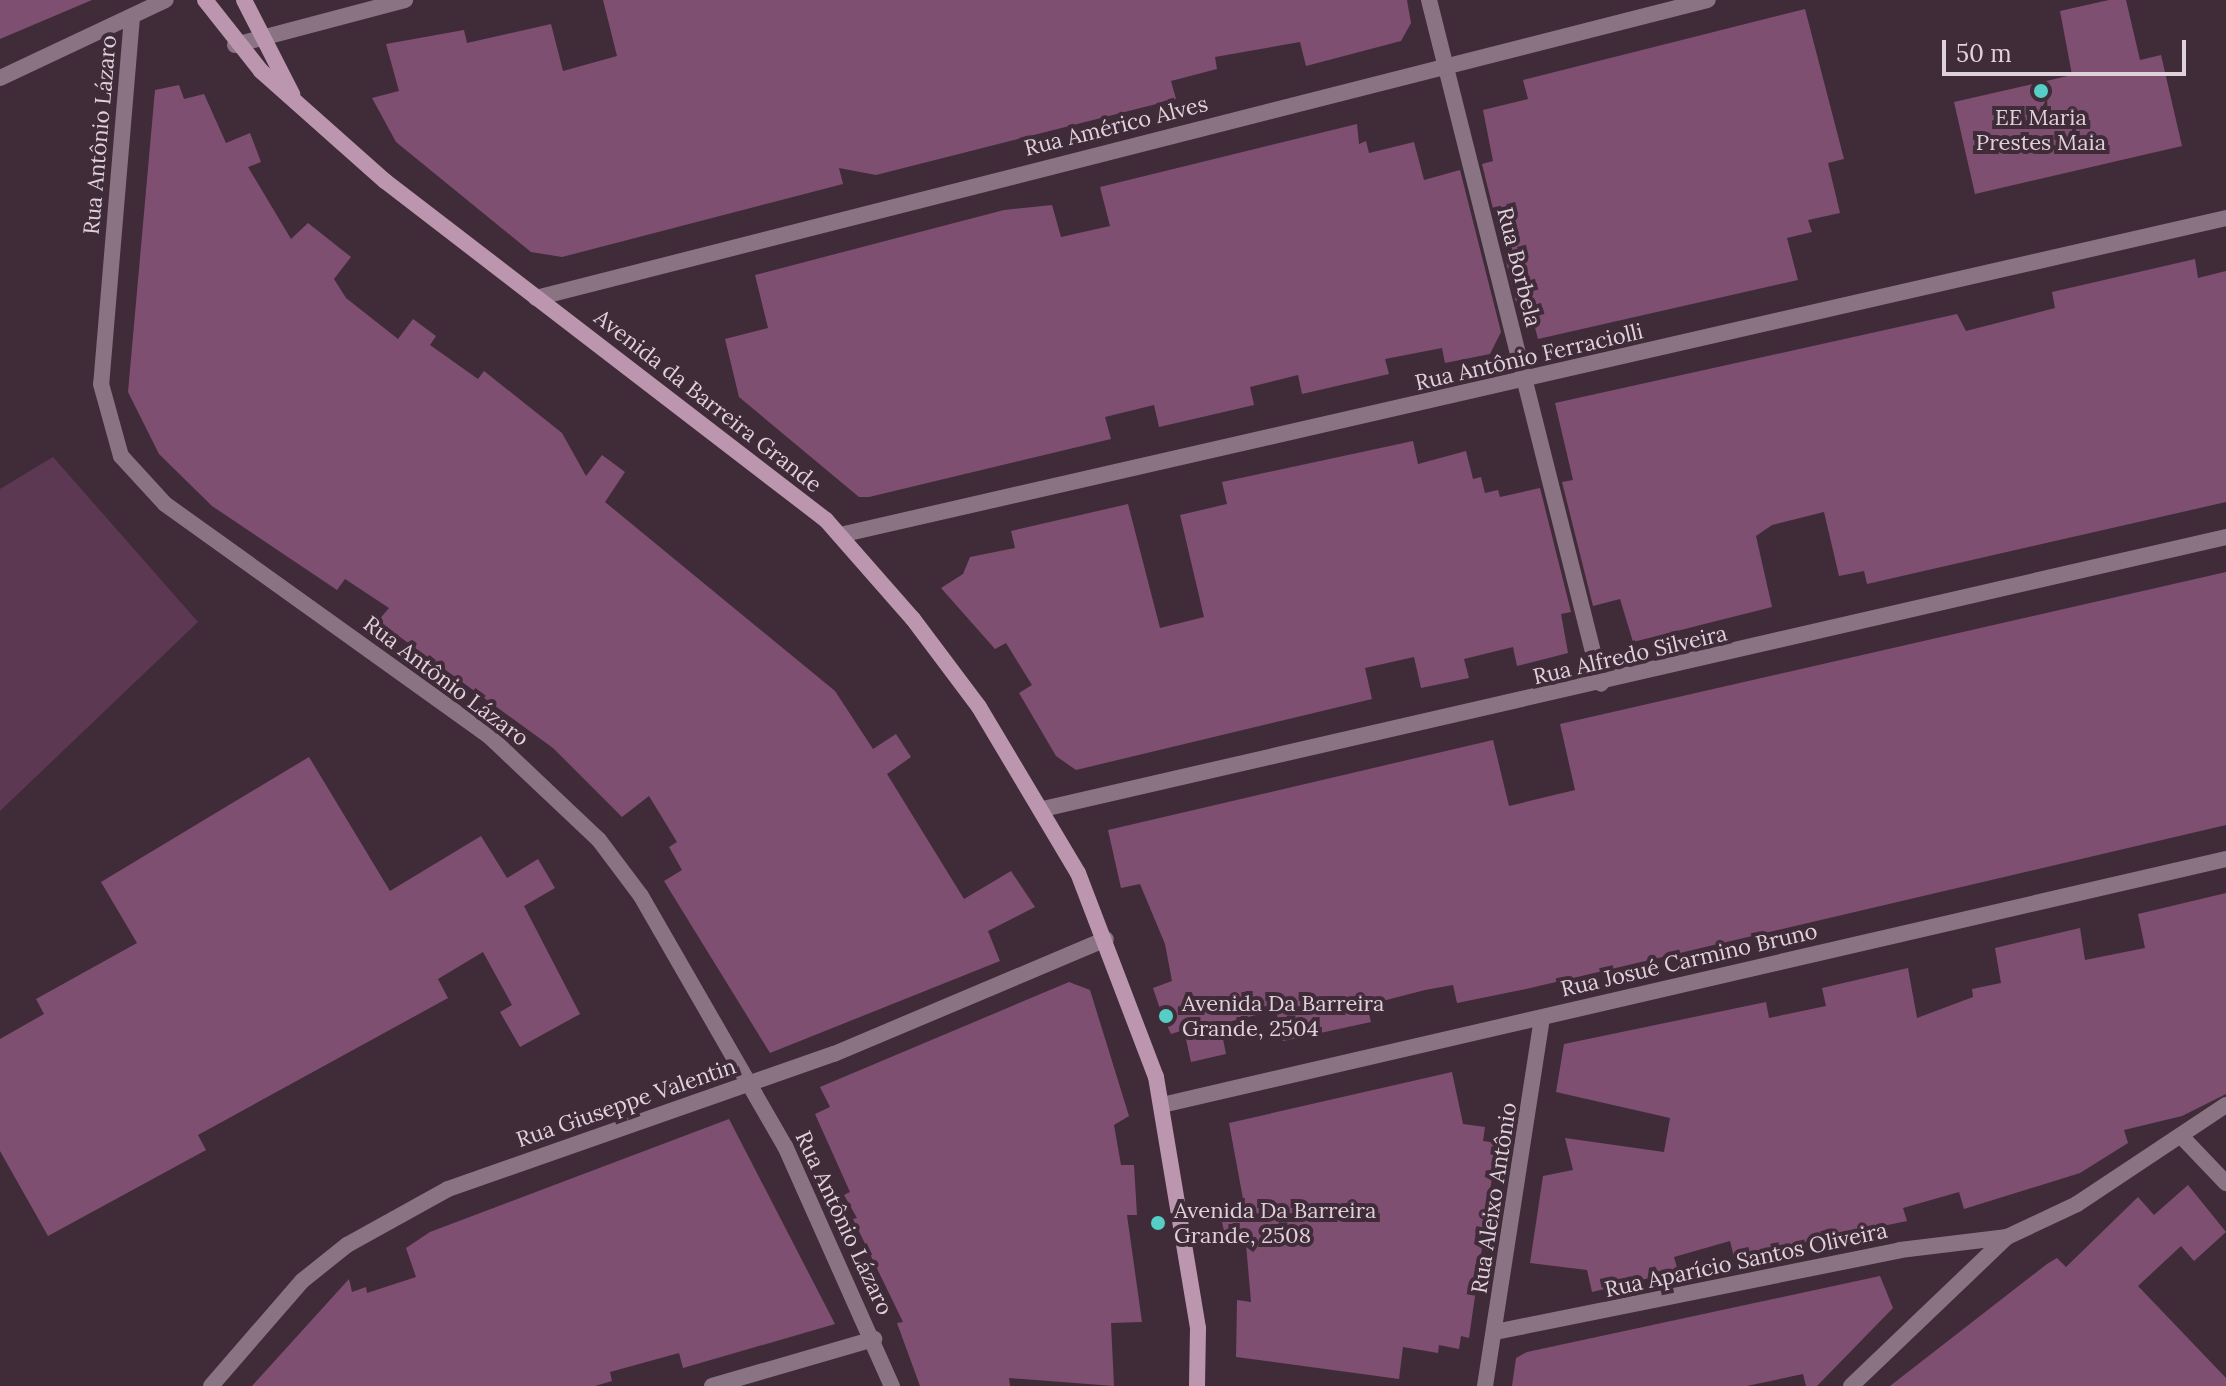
<!DOCTYPE html>
<meta charset="utf-8">
<style>
body{margin:0}
#map{position:relative;width:2226px;height:1386px;overflow:hidden;background:#402b39;font-family:Lora,serif}
div>[style]{position:absolute}
.green>*{inset:0;background:#5d3852}
.building>*{inset:0;background:#7f4f71}
.street>*{height:16px;margin:-8px;padding:0 8px;transform-origin:8px;border-radius:8px;background:#8a7382}
.secondary>*{height:16px;margin:-8px;padding:0 8px;transform-origin:8px;border-radius:8px;background:#bb96ae}
.dots>*{width:22px;height:22px;translate:-50% -50%;box-sizing:border-box;border:4px solid #402b39;border-radius:50%}
span{translate:-50% -50%;white-space:nowrap;text-align:center;line-height:1.15;-webkit-text-stroke:8px #402b39;paint-order:stroke}
.poi-label{font-size:22px;color:#dfd1da}
.left{translate:0 -50%;text-align:left}
.street-label{font-size:22px;color:#dfd1da}
.scale{position:absolute;left:1942px;top:40px;width:244px;height:36px;box-sizing:border-box;border:4px solid #dfd1da;border-top:0;padding-left:10px;font-size:24px;line-height:28px;white-space:nowrap;color:#dfd1da;-webkit-text-stroke:6px #402b39;paint-order:stroke}
</style>
<div id="map">
<div class="green">
<i style="clip-path:polygon(53px 457px,198px 622px,0 811px,0 489px)"></i>
</div>
<div class="building">
<i style="clip-path:polygon(0 0,92px 0,0 39px)"></i>
<i style="clip-path:polygon(603px 0,1407px 0,1411px 23px,1401px 41px,1306px 66px,1300px 42px,1215px 57px,1217px 69px,1171px 81px,1176px 99px,876px 175px,839px 168px,843px 184px,562px 257px,531px 252px,396px 142px,372px 98px,399px 91px,386px 44px,464px 30px,467px 43px,551px 24px,563px 71px,617px 56px)"></i>
<i style="clip-path:polygon(2109px 0,2126px 0,2140px 60px,2161px 55px,2182px 146px,1975px 194px,1954px 102px,2072px 75px,2060px 11px)"></i>
<i style="clip-path:polygon(1805px 9px,1844px 159px,1828px 163px,1840px 213px,1808px 220px,1812px 232px,1787px 238px,1798px 280px,1538px 339px,1524px 286px,1516px 302px,1482px 164px,1493px 161px,1483px 110px,1528px 99px,1523px 80px)"></i>
<i style="clip-path:polygon(179px 85px,184px 99px,204px 94px,226px 143px,250px 133px,261px 162px,248px 167px,291px 239px,308px 223px,351px 257px,334px 279px,346px 298px,398px 339px,413px 319px,436px 336px,430px 345px,478px 379px,484px 371px,562px 433px,586px 476px,602px 455px,625px 472px,605px 502px,835px 691px,873px 749px,896px 734px,911px 757px,887px 774px,964px 899px,1011px 871px,1035px 907px,988px 931px,1000px 961px,770px 1053px,664px 881px,682px 870px,669px 847px,677px 842px,649px 796px,622px 817px,553px 748px,378px 621px,389px 608px,345px 579px,337px 590px,212px 506px,159px 454px,128px 392px,155px 90px)"></i>
<i style="clip-path:polygon(1357px 124px,1359px 144px,1366px 141px,1369px 153px,1414px 142px,1424px 180px,1460px 170px,1501px 332px,1490px 354px,1445px 363px,1442px 348px,1385px 359px,1389px 374px,1302px 394px,1298px 375px,1250px 387px,1254px 405px,1159px 427px,1154px 405px,1105px 417px,1111px 439px,869px 497px,859px 497px,739px 397px,725px 339px,768px 328px,755px 275px,1004px 210px,1052px 205px,1061px 237px,1110px 226px,1100px 187px)"></i>
<i style="clip-path:polygon(2195px 259px,2198px 278px,2226px 271px,2226px 502px,1867px 584px,1864px 571px,1839px 576px,1824px 512px,1772px 525px,1756px 536px,1772px 607px,1633px 642px,1620px 599px,1593px 606px,1562px 482px,1573px 480px,1555px 403px,1957px 314px,1966px 331px,2055px 308px,2052px 292px)"></i>
<i style="clip-path:polygon(1413px 441px,1418px 464px,1466px 451px,1473px 479px,1481px 477px,1485px 493px,1498px 490px,1500px 497px,1540px 488px,1571px 612px,1561px 614px,1568px 653px,1517px 666px,1513px 647px,1464px 659px,1469px 678px,1421px 688px,1414px 657px,1365px 668px,1372px 699px,1076px 770px,1056px 756px,1019px 693px,1032px 685px,1006px 643px,995px 649px,941px 588px,963px 574px,970px 557px,1015px 548px,1011px 531px,1128px 504px,1160px 628px,1204px 617px,1180px 515px,1227px 504px,1222px 482px)"></i>
<i style="clip-path:polygon(2226px 572px,2226px 825px,1526px 989px,1457px 1003px,1453px 985px,1425px 990px,1367px 1005px,1371px 1022px,1283px 1041px,1276px 1010px,1220px 1024px,1226px 1054px,1191px 1062px,1184px 1030px,1171px 1034px,1162px 1015px,1153px 988px,1172px 981px,1165px 944px,1140px 884px,1121px 888px,1108px 830px,1493px 740px,1509px 806px,1575px 790px,1560px 724px)"></i>
<i style="clip-path:polygon(309px 757px,390px 891px,481px 836px,507px 878px,538px 859px,555px 888px,524px 906px,580px 1014px,520px 1047px,500px 1012px,512px 1005px,483px 952px,438px 979px,448px 998px,198px 1135px,206px 1150px,48px 1236px,0 1151px,0 1039px,44px 1014px,36px 999px,137px 943px,101px 882px)"></i>
<i style="clip-path:polygon(2226px 893px,2226px 1094px,2182px 1116px,2124px 1130px,2128px 1143px,2080px 1173px,1964px 1209px,1959px 1192px,1903px 1208px,1907px 1221px,1734px 1257px,1730px 1241px,1674px 1257px,1678px 1271px,1592px 1292px,1587px 1270px,1530px 1263px,1543px 1176px,1573px 1170px,1565px 1138px,1664px 1152px,1670px 1118px,1556px 1092px,1564px 1044px,1766px 1002px,1769px 1018px,1826px 1006px,1822px 988px,1908px 968px,1917px 1018px,1973px 997px,1972px 989px,2001px 983px,1995px 948px,2080px 928px,2085px 960px,2145px 948px,2138px 914px)"></i>
<i style="clip-path:polygon(1069px 982px,1090px 990px,1129px 1116px,1114px 1125px,1121px 1165px,1134px 1165px,1137px 1215px,1127px 1215px,1142px 1322px,1111px 1323px,1114px 1386px,1009px 1378px,1010px 1386px,920px 1386px,897px 1323px,903px 1322px,853px 1219px,857px 1218px,844px 1195px,850px 1192px,815px 1114px,830px 1107px,820px 1087px)"></i>
<i style="clip-path:polygon(1452px 1072px,1463px 1124px,1485px 1127px,1483px 1141px,1497px 1143px,1469px 1338px,1461px 1336px,1459px 1349px,1439px 1345px,1438px 1353px,1403px 1347px,1399px 1379px,1236px 1357px,1237px 1300px,1251px 1302px,1246px 1244px,1226px 1241px,1220px 1212px,1246px 1215px,1229px 1123px)"></i>
<i style="clip-path:polygon(729px 1119px,835px 1324px,683px 1368px,679px 1353px,610px 1372px,612px 1381px,595px 1386px,252px 1386px,349px 1279px,352px 1292px,366px 1287px,367px 1293px,416px 1277px,406px 1248px,430px 1232px)"></i>
<i style="clip-path:polygon(2188px 1185px,2226px 1232px,2194px 1261px,2181px 1246px,2138px 1286px,2226px 1378px,2226px 1386px,1890px 1386px,2047px 1264px,2057px 1258px,2066px 1267px,2138px 1197px,2154px 1215px)"></i>
<i style="clip-path:polygon(1880px 1276px,1893px 1308px,1817px 1386px,1806px 1386px,1803px 1374px,1747px 1386px,1512px 1386px,1516px 1358px,1527px 1352px)"></i>
</div>
<div class="street">
<i style="left:1429px;top:0;width:705px;rotate:75.88deg"></i>
<i style="left:132px;top:17px;width:368px;rotate:94.8deg"></i>
<i style="left:101px;top:384px;width:75px;rotate:74.5deg"></i>
<i style="left:121px;top:456px;width:65px;rotate:47.5deg"></i>
<i style="left:165px;top:504px;width:398px;rotate:35.6deg"></i>
<i style="left:489px;top:736px;width:151px;rotate:43.4deg"></i>
<i style="left:599px;top:840px;width:70px;rotate:53.1deg"></i>
<i style="left:641px;top:896px;width:289px;rotate:60.1deg"></i>
<i style="left:785px;top:1146px;width:263px;rotate:66deg"></i>
<i style="left:235px;top:45px;width:176px;rotate:-14.8deg"></i>
<i style="left:0;top:78px;width:183px;rotate:-25.2deg"></i>
<i style="left:536px;top:298px;width:1209px;rotate:-14.27deg"></i>
<i style="left:840px;top:535px;width:1422px;rotate:-12.88deg"></i>
<i style="left:1043px;top:809px;width:1214px;rotate:-12.95deg"></i>
<i style="left:1162px;top:1105px;width:1092px;rotate:-13.02deg"></i>
<i style="left:2182px;top:1137px;width:64px;rotate:46.3deg"></i>
<i style="left:1495px;top:1332px;width:413px;rotate:-11.4deg"></i>
<i style="left:1900px;top:1250px;width:108px;rotate:-6.9deg"></i>
<i style="left:211px;top:1386px;width:139px;rotate:-49.1deg"></i>
<i style="left:302px;top:1281px;width:58px;rotate:-38.7deg"></i>
<i style="left:347px;top:1245px;width:115px;rotate:-29deg"></i>
<i style="left:448px;top:1189px;width:409px;rotate:-19.3deg"></i>
<i style="left:834px;top:1054px;width:295px;rotate:-22.9deg"></i>
<i style="left:712px;top:1386px;width:169px;rotate:-16.2deg"></i>
<i style="left:1485px;top:1386px;width:373px;rotate:-81.2deg"></i>
<i style="left:1851px;top:1386px;width:216px;rotate:-43.7deg"></i>
<i style="left:2007px;top:1237px;width:77px;rotate:-25.2deg"></i>
<i style="left:2077px;top:1204px;width:179px;rotate:-33.6deg"></i>
</div>
<div class="secondary">
<i style="left:205px;top:0;width:90px;rotate:51.7deg"></i>
<i style="left:261px;top:71px;width:166px;rotate:41.6deg"></i>
<i style="left:385px;top:181px;width:556px;rotate:37.55deg"></i>
<i style="left:826px;top:520px;width:132px;rotate:48.7deg"></i>
<i style="left:913px;top:619px;width:110px;rotate:53.1deg"></i>
<i style="left:979px;top:707px;width:193px;rotate:59.2deg"></i>
<i style="left:1078px;top:873px;width:218px;rotate:69.1deg"></i>
<i style="left:1156px;top:1077px;width:254px;rotate:80.5deg"></i>
<i style="left:1198px;top:1328px;width:58px;rotate:91deg"></i>
<i style="left:244px;top:0;width:106px;rotate:62.9deg"></i>
</div>
<div class="dots">
<i style="left:2041px;top:91px;background:#55cec5"></i>
<i style="left:1166px;top:1016px;background:#55cec5"></i>
<i style="left:1158px;top:1223px;background:#55cec5"></i>
</div>
<div class="poi-label">
<span style="left:2041px;top:130px">EE Maria<br>Prestes Maia</span>
<span class="left" style="left:1182px;top:1016px">Avenida Da Barreira<br>Grande, 2504</span>
<span class="left" style="left:1174px;top:1223px">Avenida Da Barreira<br>Grande, 2508</span>
</div>
<div class="street-label">
<span style="left:1116px;top:126px;rotate:-14deg">Rua Américo Alves</span>
<span style="left:100px;top:135px;rotate:-85deg">Rua Antônio Lázaro</span>
<span style="left:1519px;top:267px;rotate:76deg">Rua Borbela</span>
<span style="left:1529px;top:357px;rotate:-13deg">Rua Antônio Ferraciolli</span>
<span style="left:708px;top:401px;rotate:38deg">Avenida da Barreira Grande</span>
<span style="left:1630px;top:655px;rotate:-13deg">Rua Alfredo Silveira</span>
<span style="left:446px;top:681px;rotate:37deg">Rua Antônio Lázaro</span>
<span style="left:1689px;top:960px;rotate:-13deg">Rua Josué Carmino Bruno</span>
<span style="left:626px;top:1103px;rotate:-19deg">Rua Giuseppe Valentin</span>
<span style="left:1494px;top:1198px;rotate:-81deg">Rua Aleixo Antônio</span>
<span style="left:844px;top:1223px;rotate:65deg">Rua Antônio Lázaro</span>
<span style="left:1746px;top:1260px;rotate:-12deg">Rua Aparício Santos Oliveira</span>
</div>
<div class="scale">50 m</div>
</div>
